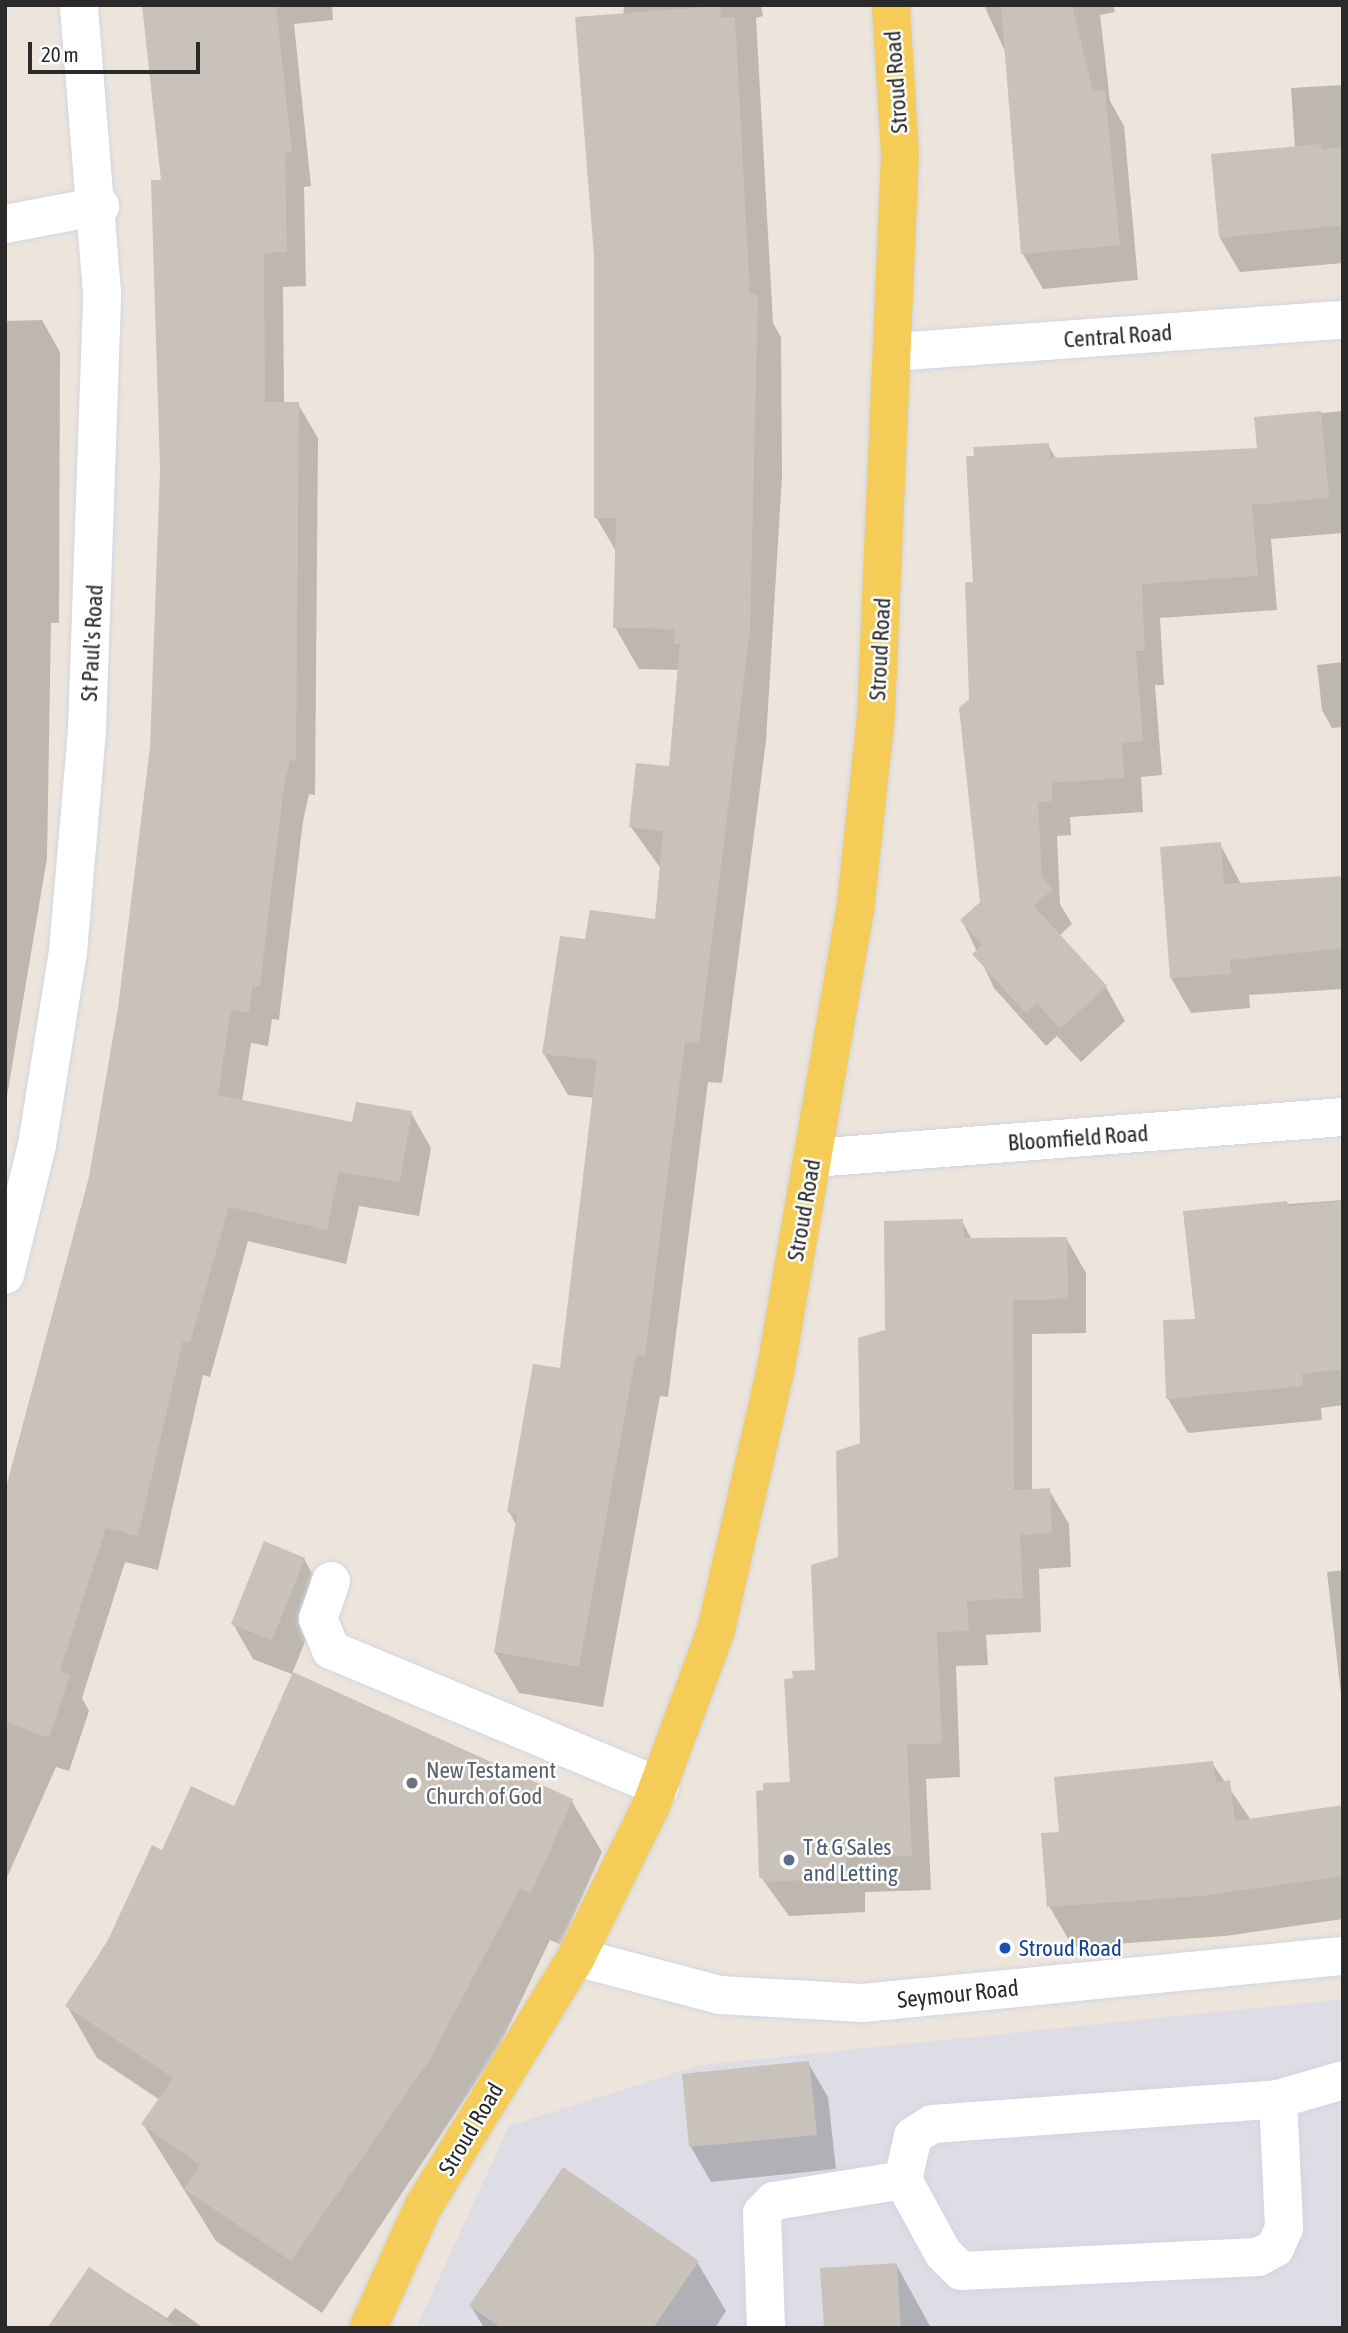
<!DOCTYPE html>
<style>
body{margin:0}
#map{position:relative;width:1348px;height:2333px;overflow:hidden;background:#ede5db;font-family:"Asap Condensed",sans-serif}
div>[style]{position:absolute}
.industrial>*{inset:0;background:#dedce5}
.shadow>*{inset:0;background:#0003}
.building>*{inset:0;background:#c8c2bb}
.roads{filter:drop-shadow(0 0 2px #d1d5e3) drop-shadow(0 0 2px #d1d5e3)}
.minor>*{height:38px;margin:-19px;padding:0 19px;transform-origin:19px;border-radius:19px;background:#fff}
.major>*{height:38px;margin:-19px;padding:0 19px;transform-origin:19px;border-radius:19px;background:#f5cc58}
.dots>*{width:19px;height:19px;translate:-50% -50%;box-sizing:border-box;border:4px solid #fff;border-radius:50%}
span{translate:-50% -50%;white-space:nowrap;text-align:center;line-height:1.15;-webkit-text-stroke:5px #fff;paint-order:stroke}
.street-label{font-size:23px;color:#2a2a2a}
.worship-label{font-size:23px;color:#5b616d}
.left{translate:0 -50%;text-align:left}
.service-label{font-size:23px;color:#4e5e75}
.transit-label{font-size:23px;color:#164399}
.frame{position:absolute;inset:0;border:7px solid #2a2a2a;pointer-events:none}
.scale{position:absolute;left:28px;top:42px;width:172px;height:32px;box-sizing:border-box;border:4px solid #2a2a2a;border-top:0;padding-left:9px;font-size:21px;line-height:24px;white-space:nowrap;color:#2a2a2a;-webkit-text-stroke:5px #fff;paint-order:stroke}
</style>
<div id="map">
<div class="industrial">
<i style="clip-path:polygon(1343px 1999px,1343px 2328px,416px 2328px,509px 2126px,700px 2065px)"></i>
</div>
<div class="shadow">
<i style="clip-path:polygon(144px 5px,332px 5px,333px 20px,294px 24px,311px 186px,304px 187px,306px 286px,283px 287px,284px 403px,298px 404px,318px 438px,315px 795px,309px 794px,303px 821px,279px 1020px,272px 1019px,268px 1046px,251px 1043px,242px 1102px,354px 1124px,411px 1113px,431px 1148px,419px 1216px,359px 1206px,346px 1264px,248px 1241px,210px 1377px,203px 1375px,158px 1570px,125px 1562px,82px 1698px,89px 1711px,69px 1771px,56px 1767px,5px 1882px,5px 1500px,91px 1177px,120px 1009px,152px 747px,162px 470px,163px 181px)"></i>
<i style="clip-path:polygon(624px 5px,761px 5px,763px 16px,756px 18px,773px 323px,781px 337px,782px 476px,766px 741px,722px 1083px,708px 1082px,668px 1397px,660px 1396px,603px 1707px,519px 1693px,495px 1652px,517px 1526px,509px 1512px,561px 1371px,594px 1098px,568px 1095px,544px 1054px,587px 941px,657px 921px,661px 869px,631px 827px,670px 768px,680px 670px,639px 669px,615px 627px,617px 553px,596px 517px)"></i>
<i style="clip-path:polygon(984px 5px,1113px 5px,1115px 12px,1100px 15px,1110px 101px,1124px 126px,1138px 280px,1043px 289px,1023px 254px,1007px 56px)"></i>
<i style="clip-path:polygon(1343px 85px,1343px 263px,1240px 272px,1220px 238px,1295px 148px,1291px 88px)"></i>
<i style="clip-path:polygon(42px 320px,60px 352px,59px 623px,51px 623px,47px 858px,5px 1108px,5px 321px)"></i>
<i style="clip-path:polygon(1343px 411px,1343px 533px,1271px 539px,1277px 610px,1160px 618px,1164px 685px,1155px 685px,1162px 775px,1141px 777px,1143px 812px,1070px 817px,1071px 835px,1057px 836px,1060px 904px,1072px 924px,1059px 936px,1106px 987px,1125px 1021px,1081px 1062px,1057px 1036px,1046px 1046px,994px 988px,962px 920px,981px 902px,971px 699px,975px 584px,1048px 445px,1057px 460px,1259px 449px,1256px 419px)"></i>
<i style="clip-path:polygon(1343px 662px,1343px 727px,1332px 728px,1322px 710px,1317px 665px)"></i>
<i style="clip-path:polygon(1220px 844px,1241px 884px,1343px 878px,1343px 989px,1249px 995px,1250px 1008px,1191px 1013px,1171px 978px,1162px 848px)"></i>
<i style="clip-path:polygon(1343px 1200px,1343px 1405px,1321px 1408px,1322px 1420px,1188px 1433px,1168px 1399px,1165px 1322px,1197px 1321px,1185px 1212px)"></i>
<i style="clip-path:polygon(962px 1221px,972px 1240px,1066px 1238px,1086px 1273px,1086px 1333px,1032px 1334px,1032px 1491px,1049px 1490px,1069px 1524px,1071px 1567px,1039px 1569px,1041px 1632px,986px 1635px,988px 1665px,956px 1666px,960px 1777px,926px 1779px,931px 1890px,865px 1892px,865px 1912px,789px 1916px,761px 1877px,792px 1783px,887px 1332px)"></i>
<i style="clip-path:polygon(304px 1559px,324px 1594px,292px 1674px,571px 1800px,602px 1852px,561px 1945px,550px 1940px,498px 2049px,322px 2313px,216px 2241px,143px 2124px,160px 2100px,97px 2058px,67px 2006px,163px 1852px,234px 1808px,294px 1675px,253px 1659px,233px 1624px)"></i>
<i style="clip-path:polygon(1343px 1570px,1343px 1712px,1327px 1572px)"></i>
<i style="clip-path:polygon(1212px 1763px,1251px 1820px,1343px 1807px,1343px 1919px,1225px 1936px,1073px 1947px,1049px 1906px,1060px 1834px)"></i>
<i style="clip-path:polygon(808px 2063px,828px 2097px,836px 2169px,711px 2182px,691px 2147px,684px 2075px)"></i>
<i style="clip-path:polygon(697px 2262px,726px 2311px,715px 2328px,484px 2328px,471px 2306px)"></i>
<i style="clip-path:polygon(896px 2264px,931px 2328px,826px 2328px)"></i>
<i style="clip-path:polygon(90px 2269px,167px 2318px,175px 2308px,204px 2328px,56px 2328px)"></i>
</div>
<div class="building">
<i style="clip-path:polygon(142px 5px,276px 5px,292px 152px,285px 153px,287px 252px,264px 253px,265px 402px,299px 402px,296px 761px,290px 760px,284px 785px,260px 986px,253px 985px,249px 1012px,231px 1010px,218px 1095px,352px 1122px,356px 1102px,412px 1111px,400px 1182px,339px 1172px,327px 1230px,229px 1207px,190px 1343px,183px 1341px,138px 1536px,106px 1528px,60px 1671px,70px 1675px,49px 1738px,5px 1722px,5px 1491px,89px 1177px,118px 1008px,150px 747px,160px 470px,151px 180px,161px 180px)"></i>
<i style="clip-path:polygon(1001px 5px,1072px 5px,1093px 91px,1105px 90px,1120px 245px,1021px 254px)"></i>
<i style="clip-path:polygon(720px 6px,721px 18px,735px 17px,750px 294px,758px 294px,750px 631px,699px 1043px,685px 1041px,645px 1356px,636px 1355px,579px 1667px,494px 1652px,517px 1514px,507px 1512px,533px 1364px,560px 1368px,597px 1060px,542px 1054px,560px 936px,585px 939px,590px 910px,655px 919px,663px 831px,629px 827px,636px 763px,669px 766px,680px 644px,674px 644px,675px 629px,613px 628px,616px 518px,594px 518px,594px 256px,575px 17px)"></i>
<i style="clip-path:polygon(1321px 144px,1321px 149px,1343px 148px,1343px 225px,1219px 238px,1211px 154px)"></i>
<i style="clip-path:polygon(1321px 411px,1329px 498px,1252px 505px,1258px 576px,1142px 584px,1145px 651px,1136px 651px,1143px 741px,1122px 743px,1124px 778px,1052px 783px,1052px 801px,1038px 802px,1042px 877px,1053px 889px,1034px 906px,1107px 986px,1060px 1029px,1037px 1003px,1026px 1013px,972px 954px,982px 945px,960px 920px,980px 902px,959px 708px,969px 699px,965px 582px,973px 582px,966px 456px,974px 456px,973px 447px,1049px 443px,1050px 458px,1257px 448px,1254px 417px)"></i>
<i style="clip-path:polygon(1221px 842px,1224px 884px,1343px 876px,1343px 948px,1230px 960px,1231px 974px,1170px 978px,1160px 847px)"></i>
<i style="clip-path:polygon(1287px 1201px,1288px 1206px,1343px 1201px,1343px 1369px,1302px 1374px,1303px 1386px,1166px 1399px,1163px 1320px,1195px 1319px,1183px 1211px)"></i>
<i style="clip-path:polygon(963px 1219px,964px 1238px,1067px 1237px,1068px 1299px,1013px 1300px,1014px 1490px,1050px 1488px,1052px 1533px,1020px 1535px,1023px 1598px,967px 1601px,969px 1631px,937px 1632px,942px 1743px,907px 1745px,912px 1856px,846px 1858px,847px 1878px,768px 1882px,759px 1877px,756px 1791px,763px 1790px,763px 1783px,790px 1782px,784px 1679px,793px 1678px,792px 1671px,815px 1670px,811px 1565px,838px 1557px,836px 1451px,860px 1443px,858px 1338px,885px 1330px,884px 1221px)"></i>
<i style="clip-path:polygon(264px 1541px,305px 1558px,272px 1640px,231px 1624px)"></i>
<i style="clip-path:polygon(293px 1672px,573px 1799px,531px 1893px,520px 1888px,432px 2056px,291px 2261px,184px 2189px,200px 2165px,141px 2124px,173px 2078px,65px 2006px,107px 1942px,152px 1845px,162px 1850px,191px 1786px,234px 1806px)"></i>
<i style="clip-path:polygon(1213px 1761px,1216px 1782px,1230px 1780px,1235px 1821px,1343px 1805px,1343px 1876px,1201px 1896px,1047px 1907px,1041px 1833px,1059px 1832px,1054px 1777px)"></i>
<i style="clip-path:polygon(809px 2061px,817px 2135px,689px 2147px,682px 2074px)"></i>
<i style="clip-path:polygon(563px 2167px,699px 2261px,653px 2328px,502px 2328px,469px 2306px)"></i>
<i style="clip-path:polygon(897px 2263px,901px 2328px,824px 2328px,820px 2268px)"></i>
<i style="clip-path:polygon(89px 2267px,179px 2328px,47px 2328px)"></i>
</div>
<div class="roads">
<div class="minor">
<i style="left:5px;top:224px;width:97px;rotate:-10.7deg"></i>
<i style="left:893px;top:352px;width:451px;rotate:-4.1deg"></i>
<i style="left:814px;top:1158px;width:531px;rotate:-4.43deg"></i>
<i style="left:5px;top:1275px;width:134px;rotate:-76.2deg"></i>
<i style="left:37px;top:1145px;width:195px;rotate:-80.9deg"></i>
<i style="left:68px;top:952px;width:224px;rotate:-85.1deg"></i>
<i style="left:87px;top:729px;width:436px;rotate:-88deg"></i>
<i style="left:102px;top:293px;width:289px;rotate:-94.6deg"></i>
<i style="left:331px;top:1581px;width:40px;rotate:108.9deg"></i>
<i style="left:318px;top:1619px;width:34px;rotate:67deg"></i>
<i style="left:331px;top:1650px;width:356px;rotate:22.6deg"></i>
<i style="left:576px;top:1957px;width:149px;rotate:14.8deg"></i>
<i style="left:720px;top:1995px;width:143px;rotate:3.2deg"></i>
<i style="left:863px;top:2003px;width:482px;rotate:-5.6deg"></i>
<i style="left:1278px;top:2099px;width:129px;rotate:87.3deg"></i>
<i style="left:1284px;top:2228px;width:22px;rotate:114deg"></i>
<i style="left:1275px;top:2248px;width:19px;rotate:152deg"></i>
<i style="left:1258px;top:2257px;width:297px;rotate:177.3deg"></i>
<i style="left:961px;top:2271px;width:25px;rotate:-135deg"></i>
<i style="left:943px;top:2253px;width:83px;rotate:-118.7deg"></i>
<i style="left:903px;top:2180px;width:45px;rotate:-77.2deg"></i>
<i style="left:913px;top:2136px;width:22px;rotate:-32deg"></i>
<i style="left:932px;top:2124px;width:347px;rotate:-4.1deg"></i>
<i style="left:1278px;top:2099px;width:68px;rotate:-16.3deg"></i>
<i style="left:766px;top:2328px;width:115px;rotate:-92deg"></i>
<i style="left:762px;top:2213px;width:17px;rotate:-45deg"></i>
<i style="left:774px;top:2201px;width:131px;rotate:-9.2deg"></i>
</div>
<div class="major">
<i style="left:368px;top:2328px;width:133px;rotate:-65.6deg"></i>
<i style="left:423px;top:2207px;width:293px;rotate:-58.5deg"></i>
<i style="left:576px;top:1957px;width:169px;rotate:-63.6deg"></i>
<i style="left:651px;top:1806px;width:188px;rotate:-69.7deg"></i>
<i style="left:716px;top:1630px;width:264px;rotate:-77.1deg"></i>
<i style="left:775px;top:1373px;width:468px;rotate:-80.2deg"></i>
<i style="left:855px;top:912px;width:197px;rotate:-83.9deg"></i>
<i style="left:876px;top:716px;width:563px;rotate:-87.55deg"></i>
<i style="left:900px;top:154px;width:149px;rotate:-93.5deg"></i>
</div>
</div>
<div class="dots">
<i style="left:412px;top:1783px;background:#6b7280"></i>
<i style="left:789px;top:1860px;background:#5c6f8a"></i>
<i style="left:1005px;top:1948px;background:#1a4fb4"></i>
</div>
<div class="street-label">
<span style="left:896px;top:82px;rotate:-94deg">Stroud Road</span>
<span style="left:1118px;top:336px;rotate:-4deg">Central Road</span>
<span style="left:92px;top:643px;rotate:-87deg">St Paul's Road</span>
<span style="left:880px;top:649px;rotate:-87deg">Stroud Road</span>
<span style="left:1078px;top:1138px;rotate:-4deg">Bloomfield Road</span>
<span style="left:804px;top:1210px;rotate:-80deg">Stroud Road</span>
<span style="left:958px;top:1994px;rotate:-6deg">Seymour Road</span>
<span style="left:471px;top:2129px;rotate:-59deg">Stroud Road</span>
</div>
<div class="worship-label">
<span class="left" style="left:426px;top:1783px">New Testament<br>Church of God</span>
</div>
<div class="service-label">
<span class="left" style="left:803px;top:1860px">T &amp; G Sales<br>and Letting</span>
</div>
<div class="transit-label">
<span class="left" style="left:1019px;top:1948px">Stroud Road</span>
</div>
<div class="frame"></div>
<div class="scale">20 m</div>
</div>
